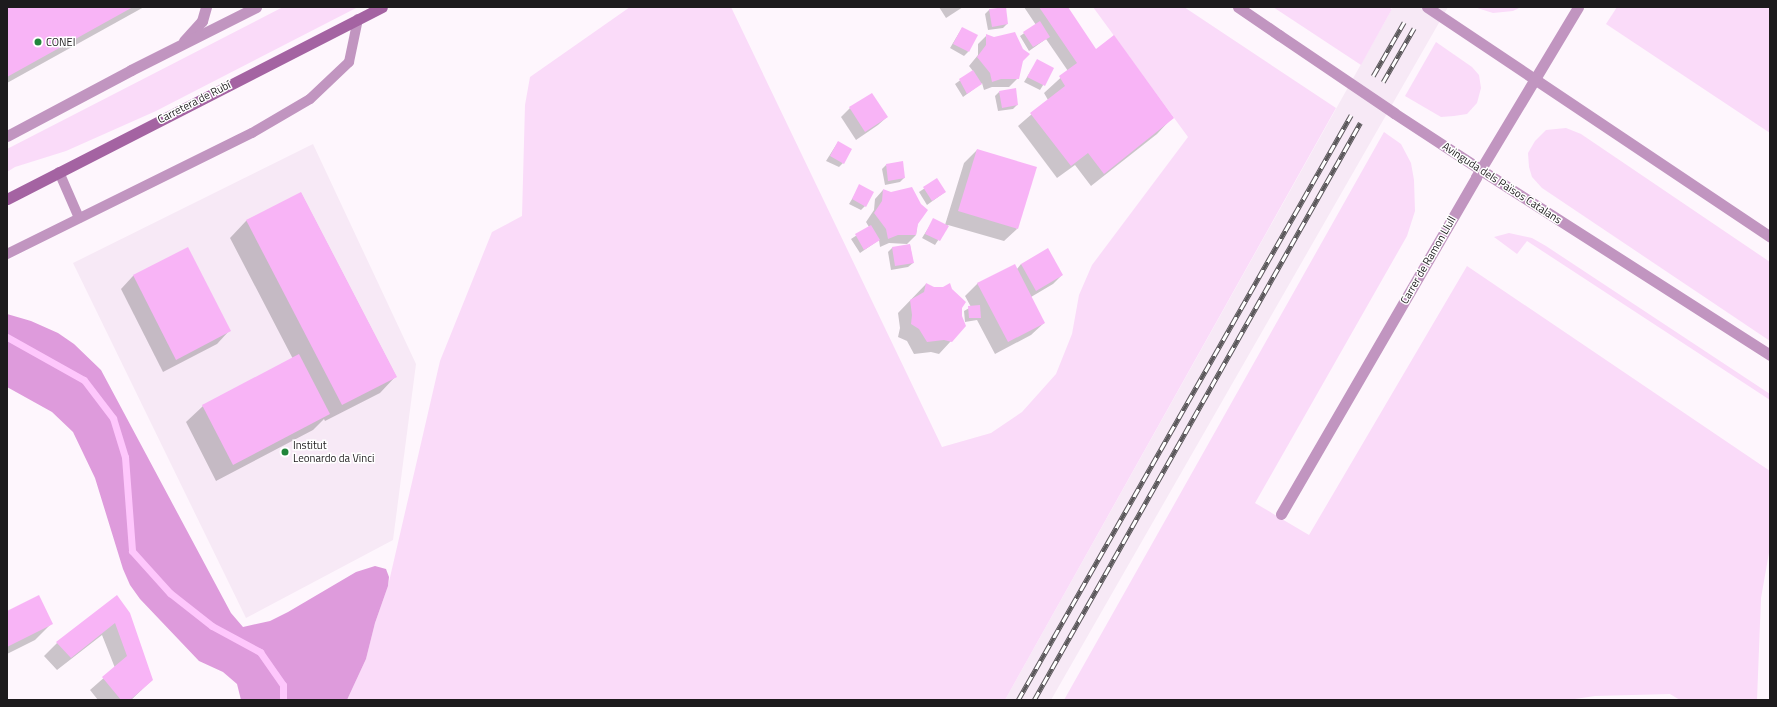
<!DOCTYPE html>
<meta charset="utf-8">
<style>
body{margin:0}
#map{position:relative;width:1777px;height:707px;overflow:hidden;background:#fef6fd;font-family:"Titillium Web",sans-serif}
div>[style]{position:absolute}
.built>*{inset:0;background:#f7e9f6}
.green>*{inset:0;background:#fadbf9}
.forest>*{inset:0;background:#de9bdc}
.shadow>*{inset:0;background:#0003}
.stream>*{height:7px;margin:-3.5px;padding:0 3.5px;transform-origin:3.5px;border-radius:3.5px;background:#fec7fc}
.building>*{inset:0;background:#f8b4f6}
.service>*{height:10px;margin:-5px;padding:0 5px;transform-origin:5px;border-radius:5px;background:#c195c0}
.minor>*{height:11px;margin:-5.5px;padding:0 5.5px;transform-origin:5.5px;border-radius:5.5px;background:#c195c0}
.secondary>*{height:11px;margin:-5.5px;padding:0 5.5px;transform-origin:5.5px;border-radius:5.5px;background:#a463a2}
.rail>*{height:4.5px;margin-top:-2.25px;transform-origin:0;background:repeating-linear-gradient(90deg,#fff 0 9px,#5b585b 0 18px);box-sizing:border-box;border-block:1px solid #5b585b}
.minor-bridge>*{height:11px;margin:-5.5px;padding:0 5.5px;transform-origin:5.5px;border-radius:5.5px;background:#c195c0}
.dots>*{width:11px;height:11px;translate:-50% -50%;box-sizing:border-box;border:2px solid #fff;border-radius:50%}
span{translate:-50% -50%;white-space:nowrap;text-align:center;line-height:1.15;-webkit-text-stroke:3px #fff;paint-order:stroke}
.poi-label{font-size:11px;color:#1d1b1d}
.left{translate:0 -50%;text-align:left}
.street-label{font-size:11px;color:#1d1b1d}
.frame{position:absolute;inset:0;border:8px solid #1d1b1d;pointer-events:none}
</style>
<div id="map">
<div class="built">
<i style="clip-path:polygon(1393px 7px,1448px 7px,1051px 700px,1005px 700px)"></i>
<i style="clip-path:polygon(313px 144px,416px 364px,393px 540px,246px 618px,73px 263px)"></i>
</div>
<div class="green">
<i style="clip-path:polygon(283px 7px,358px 7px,156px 111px,66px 151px,15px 167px,7px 172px,7px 149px)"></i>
<i style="clip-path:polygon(630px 7px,731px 7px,942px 447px,991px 433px,1022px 412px,1056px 374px,1072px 334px,1079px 295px,1092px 265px,1188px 137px,1093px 7px,1184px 7px,1336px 108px,1005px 700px,347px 700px,366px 659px,375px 623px,388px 586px,440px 361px,492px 232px,522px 216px,525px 105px,530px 77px)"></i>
<i style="clip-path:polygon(1273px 7px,1388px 7px,1392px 9px,1361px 65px)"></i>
<i style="clip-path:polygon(1474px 7px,1521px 7px,1513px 11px,1493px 13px)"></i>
<i style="clip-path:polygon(1617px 7px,1770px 7px,1770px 133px,1606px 24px)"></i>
<i style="clip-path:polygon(1436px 42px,1472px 67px,1479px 75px,1481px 88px,1477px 103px,1467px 114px,1454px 116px,1441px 117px,1405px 96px)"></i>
<i style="clip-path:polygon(1566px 128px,1581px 134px,1770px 262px,1770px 341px,1542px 188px,1532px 177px,1529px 167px,1528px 153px,1535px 141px,1546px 130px)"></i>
<i style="clip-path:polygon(1384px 132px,1401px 144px,1411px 163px,1414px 180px,1415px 211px,1407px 236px,1255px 503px,1309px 535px,1467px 266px,1770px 471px,1770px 547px,1761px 598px,1757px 700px,1680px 700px,1670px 694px,1595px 696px,1568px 700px,1064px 700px)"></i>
<i style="clip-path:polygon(1509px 233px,1532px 238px,1546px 246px,1770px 394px,1770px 400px,1527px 241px,1517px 254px,1494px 237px)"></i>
</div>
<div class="forest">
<i style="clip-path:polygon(7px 314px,31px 321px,58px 333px,74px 344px,101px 370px,231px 613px,243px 627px,270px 621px,288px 612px,356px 572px,375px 566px,386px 569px,389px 577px,388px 586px,375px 623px,366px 659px,347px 700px,241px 700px,237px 684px,223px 672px,199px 661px,140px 599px,130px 585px,123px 569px,95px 478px,73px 432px,52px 412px,7px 387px)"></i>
</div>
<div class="shadow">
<i style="clip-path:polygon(7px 7px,144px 7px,7px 83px)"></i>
<i style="clip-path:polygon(939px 7px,963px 7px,946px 18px)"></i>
<i style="clip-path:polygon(1024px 7px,1067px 7px,1094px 49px,1173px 117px,1157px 134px,1091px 186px,1075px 165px,1057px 178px,1018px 126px,1048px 100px,1044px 93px,1068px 71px,1046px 39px,1029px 51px,1020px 36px,1036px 25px)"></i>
<i style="clip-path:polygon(1005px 8px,1007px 24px,1003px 28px,988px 30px,985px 14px,989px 10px)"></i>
<i style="clip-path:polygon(962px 28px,968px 52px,964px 56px,950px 48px)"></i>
<i style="clip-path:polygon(987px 35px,1022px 61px,1018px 78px,1009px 87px,992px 87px,984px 90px,982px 83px,963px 97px,955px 84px,973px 71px,969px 66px,978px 55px,978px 44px)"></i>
<i style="clip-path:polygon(1037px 61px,1053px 69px,1040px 90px,1024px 82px)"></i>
<i style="clip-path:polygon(999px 92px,1017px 105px,1013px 109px,998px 111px,995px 96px)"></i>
<i style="clip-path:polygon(850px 108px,887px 117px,878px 125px,856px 140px,841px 117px)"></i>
<i style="clip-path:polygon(838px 142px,843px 163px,839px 167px,826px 161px)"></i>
<i style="clip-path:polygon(977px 150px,1017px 229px,1004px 241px,948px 225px,935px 245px,922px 238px,934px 219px,945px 225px,964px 163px)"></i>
<i style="clip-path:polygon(886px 165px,904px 178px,900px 182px,885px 185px,882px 169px)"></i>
<i style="clip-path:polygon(937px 180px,945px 192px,927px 205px,919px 192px)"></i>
<i style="clip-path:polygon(860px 186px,865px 206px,861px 210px,849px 204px)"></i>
<i style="clip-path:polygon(883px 190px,920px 205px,916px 235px,907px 244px,889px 243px,880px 247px,879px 240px,860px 253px,851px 239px,869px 227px,866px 222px,874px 210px,875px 199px)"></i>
<i style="clip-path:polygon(301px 193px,396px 376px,380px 393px,325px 421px,324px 419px,313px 430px,216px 481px,186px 422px,203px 406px,293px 359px,230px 238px,246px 221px)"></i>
<i style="clip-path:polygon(910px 245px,913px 263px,908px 267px,891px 270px,888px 252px,892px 248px)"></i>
<i style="clip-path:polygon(187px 249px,229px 331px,217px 344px,163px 372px,121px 289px,133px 276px)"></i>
<i style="clip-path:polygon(1021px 264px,1062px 275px,1053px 284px,1031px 297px,1044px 323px,1031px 335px,995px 354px,977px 320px,965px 322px,964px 311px,971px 307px,965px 296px,978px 283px,1017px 269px)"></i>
<i style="clip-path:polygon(926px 284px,961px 308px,951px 341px,939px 354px,931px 352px,914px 354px,907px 341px,898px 337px,900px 328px,898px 313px)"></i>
<i style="clip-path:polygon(116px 597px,152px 680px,131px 700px,98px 700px,90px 690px,115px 668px,102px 635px,57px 670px,44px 656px,57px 643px)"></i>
<i style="clip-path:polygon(7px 612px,51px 624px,35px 640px,7px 654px)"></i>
</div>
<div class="stream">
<i style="left:7px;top:337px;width:88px;rotate:29.2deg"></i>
<i style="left:84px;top:380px;width:48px;rotate:52.7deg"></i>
<i style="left:113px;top:418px;width:41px;rotate:72.9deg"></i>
<i style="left:125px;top:457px;width:94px;rotate:85.7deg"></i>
<i style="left:132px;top:551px;width:57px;rotate:47.9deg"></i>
<i style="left:170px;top:593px;width:53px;rotate:38.2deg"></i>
<i style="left:212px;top:626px;width:55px;rotate:28.4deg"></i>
<i style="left:260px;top:652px;width:40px;rotate:55.1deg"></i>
<i style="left:283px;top:685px;width:15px;rotate:90deg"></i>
</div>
<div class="building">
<i style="clip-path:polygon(7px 7px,133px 7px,7px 77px)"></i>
<i style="clip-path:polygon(1006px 7px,1008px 24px,992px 27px,989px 9px)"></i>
<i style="clip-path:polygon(1039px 7px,1068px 7px,1096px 49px,1114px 35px,1174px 118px,1104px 174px,1088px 153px,1071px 166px,1030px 113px,1065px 86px,1059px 76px,1077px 63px)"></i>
<i style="clip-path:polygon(1040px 21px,1050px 37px,1033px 47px,1023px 32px)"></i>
<i style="clip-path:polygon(962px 27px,978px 35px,969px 52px,953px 44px)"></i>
<i style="clip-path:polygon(1015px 32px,1023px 49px,1030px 54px,1023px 61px,1019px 79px,1001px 79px,992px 82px,990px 73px,977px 57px,986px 45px,986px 34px,994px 37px)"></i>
<i style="clip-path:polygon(1037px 59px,1054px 68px,1045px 86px,1027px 77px)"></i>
<i style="clip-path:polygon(973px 70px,982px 84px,967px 94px,959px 79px)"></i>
<i style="clip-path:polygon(1016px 88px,1018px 105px,1002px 108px,999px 91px)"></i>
<i style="clip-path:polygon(872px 93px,888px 117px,865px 132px,849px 107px)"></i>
<i style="clip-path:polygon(838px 141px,852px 149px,844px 164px,830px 156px)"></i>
<i style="clip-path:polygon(977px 149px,1037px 167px,1018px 229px,958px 211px)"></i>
<i style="clip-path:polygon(903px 161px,905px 178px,888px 181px,886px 164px)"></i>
<i style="clip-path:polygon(937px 178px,946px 192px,932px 201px,923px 187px)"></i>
<i style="clip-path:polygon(859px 184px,874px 192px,866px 207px,852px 199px)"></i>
<i style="clip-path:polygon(912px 187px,921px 204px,928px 210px,918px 224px,916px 235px,898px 235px,888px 239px,886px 229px,874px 213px,882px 201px,883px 189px,891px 192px)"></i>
<i style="clip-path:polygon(301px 192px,397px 377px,342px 405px,246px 220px)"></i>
<i style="clip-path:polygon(933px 218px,949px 226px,940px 241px,925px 234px)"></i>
<i style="clip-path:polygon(871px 225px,880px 240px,864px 250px,855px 234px)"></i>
<i style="clip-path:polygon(910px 244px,914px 263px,895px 266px,892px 247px)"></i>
<i style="clip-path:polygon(188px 247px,231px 331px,176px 360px,133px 275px)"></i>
<i style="clip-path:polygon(1048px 248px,1063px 275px,1036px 291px,1021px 264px)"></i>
<i style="clip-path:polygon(1015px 264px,1045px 323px,1008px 342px,977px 283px)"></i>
<i style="clip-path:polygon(926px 283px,934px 287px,943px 287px,950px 283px,952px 289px,966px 302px,962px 308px,962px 316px,966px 326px,952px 342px,944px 340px,927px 342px,919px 329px,911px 324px,912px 315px,910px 300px,924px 292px)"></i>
<i style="clip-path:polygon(980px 305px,981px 318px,969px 318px,968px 306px)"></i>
<i style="clip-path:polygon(299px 354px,330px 414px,233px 465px,202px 405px)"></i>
<i style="clip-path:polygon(39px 595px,53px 624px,7px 647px,7px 611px)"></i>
<i style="clip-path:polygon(117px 595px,130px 613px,153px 680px,130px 700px,121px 700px,102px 677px,127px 656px,115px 623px,71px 658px,56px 642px)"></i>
</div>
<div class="service">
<i style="left:59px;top:172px;width:50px;rotate:66.5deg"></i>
<i style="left:7px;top:254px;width:273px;rotate:-26.3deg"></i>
<i style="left:252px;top:133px;width:67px;rotate:-30.4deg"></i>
<i style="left:310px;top:99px;width:54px;rotate:-43.5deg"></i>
<i style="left:349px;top:62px;width:44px;rotate:-78.2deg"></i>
</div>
<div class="minor">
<i style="left:1238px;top:7px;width:50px;rotate:34.3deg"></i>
<i style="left:1427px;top:7px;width:413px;rotate:33.8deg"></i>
<i style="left:184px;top:41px;width:27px;rotate:-48deg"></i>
<i style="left:202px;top:21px;width:15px;rotate:-74deg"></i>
<i style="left:1394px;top:113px;width:104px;rotate:33.2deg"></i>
<i style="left:1481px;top:170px;width:343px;rotate:32.6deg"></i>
<i style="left:7px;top:136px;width:140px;rotate:-28deg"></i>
<i style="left:131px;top:70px;width:140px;rotate:-26.7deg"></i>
<i style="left:1281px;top:514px;width:389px;rotate:-59.9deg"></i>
<i style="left:1476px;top:177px;width:198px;rotate:-59deg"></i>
</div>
<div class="secondary">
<i style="left:7px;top:199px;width:421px;rotate:-27.1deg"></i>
</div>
<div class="rail">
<i style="left:1373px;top:76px;width:62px;rotate:-60.1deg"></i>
<i style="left:1383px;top:82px;width:62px;rotate:-60.1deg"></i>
<i style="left:1018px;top:700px;width:673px;rotate:-60.35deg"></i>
<i style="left:1034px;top:700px;width:663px;rotate:-60.53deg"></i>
</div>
<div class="minor-bridge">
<i style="left:1279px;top:35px;width:139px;rotate:34.1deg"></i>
</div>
<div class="dots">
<i style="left:38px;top:42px;background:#21863b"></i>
<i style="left:285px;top:452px;background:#21863b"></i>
</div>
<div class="poi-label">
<span class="left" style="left:46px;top:42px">CONEI</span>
<span class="left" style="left:293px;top:452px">Institut<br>Leonardo da Vinci</span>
</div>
<div class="street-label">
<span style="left:194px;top:102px;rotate:-27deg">Carretera de Rubí</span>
<span style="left:1502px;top:183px;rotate:33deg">Avinguda dels Països Catalans</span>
<span style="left:1428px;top:260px;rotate:-60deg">Carrer de Ramon Llull</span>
</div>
<div class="frame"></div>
</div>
